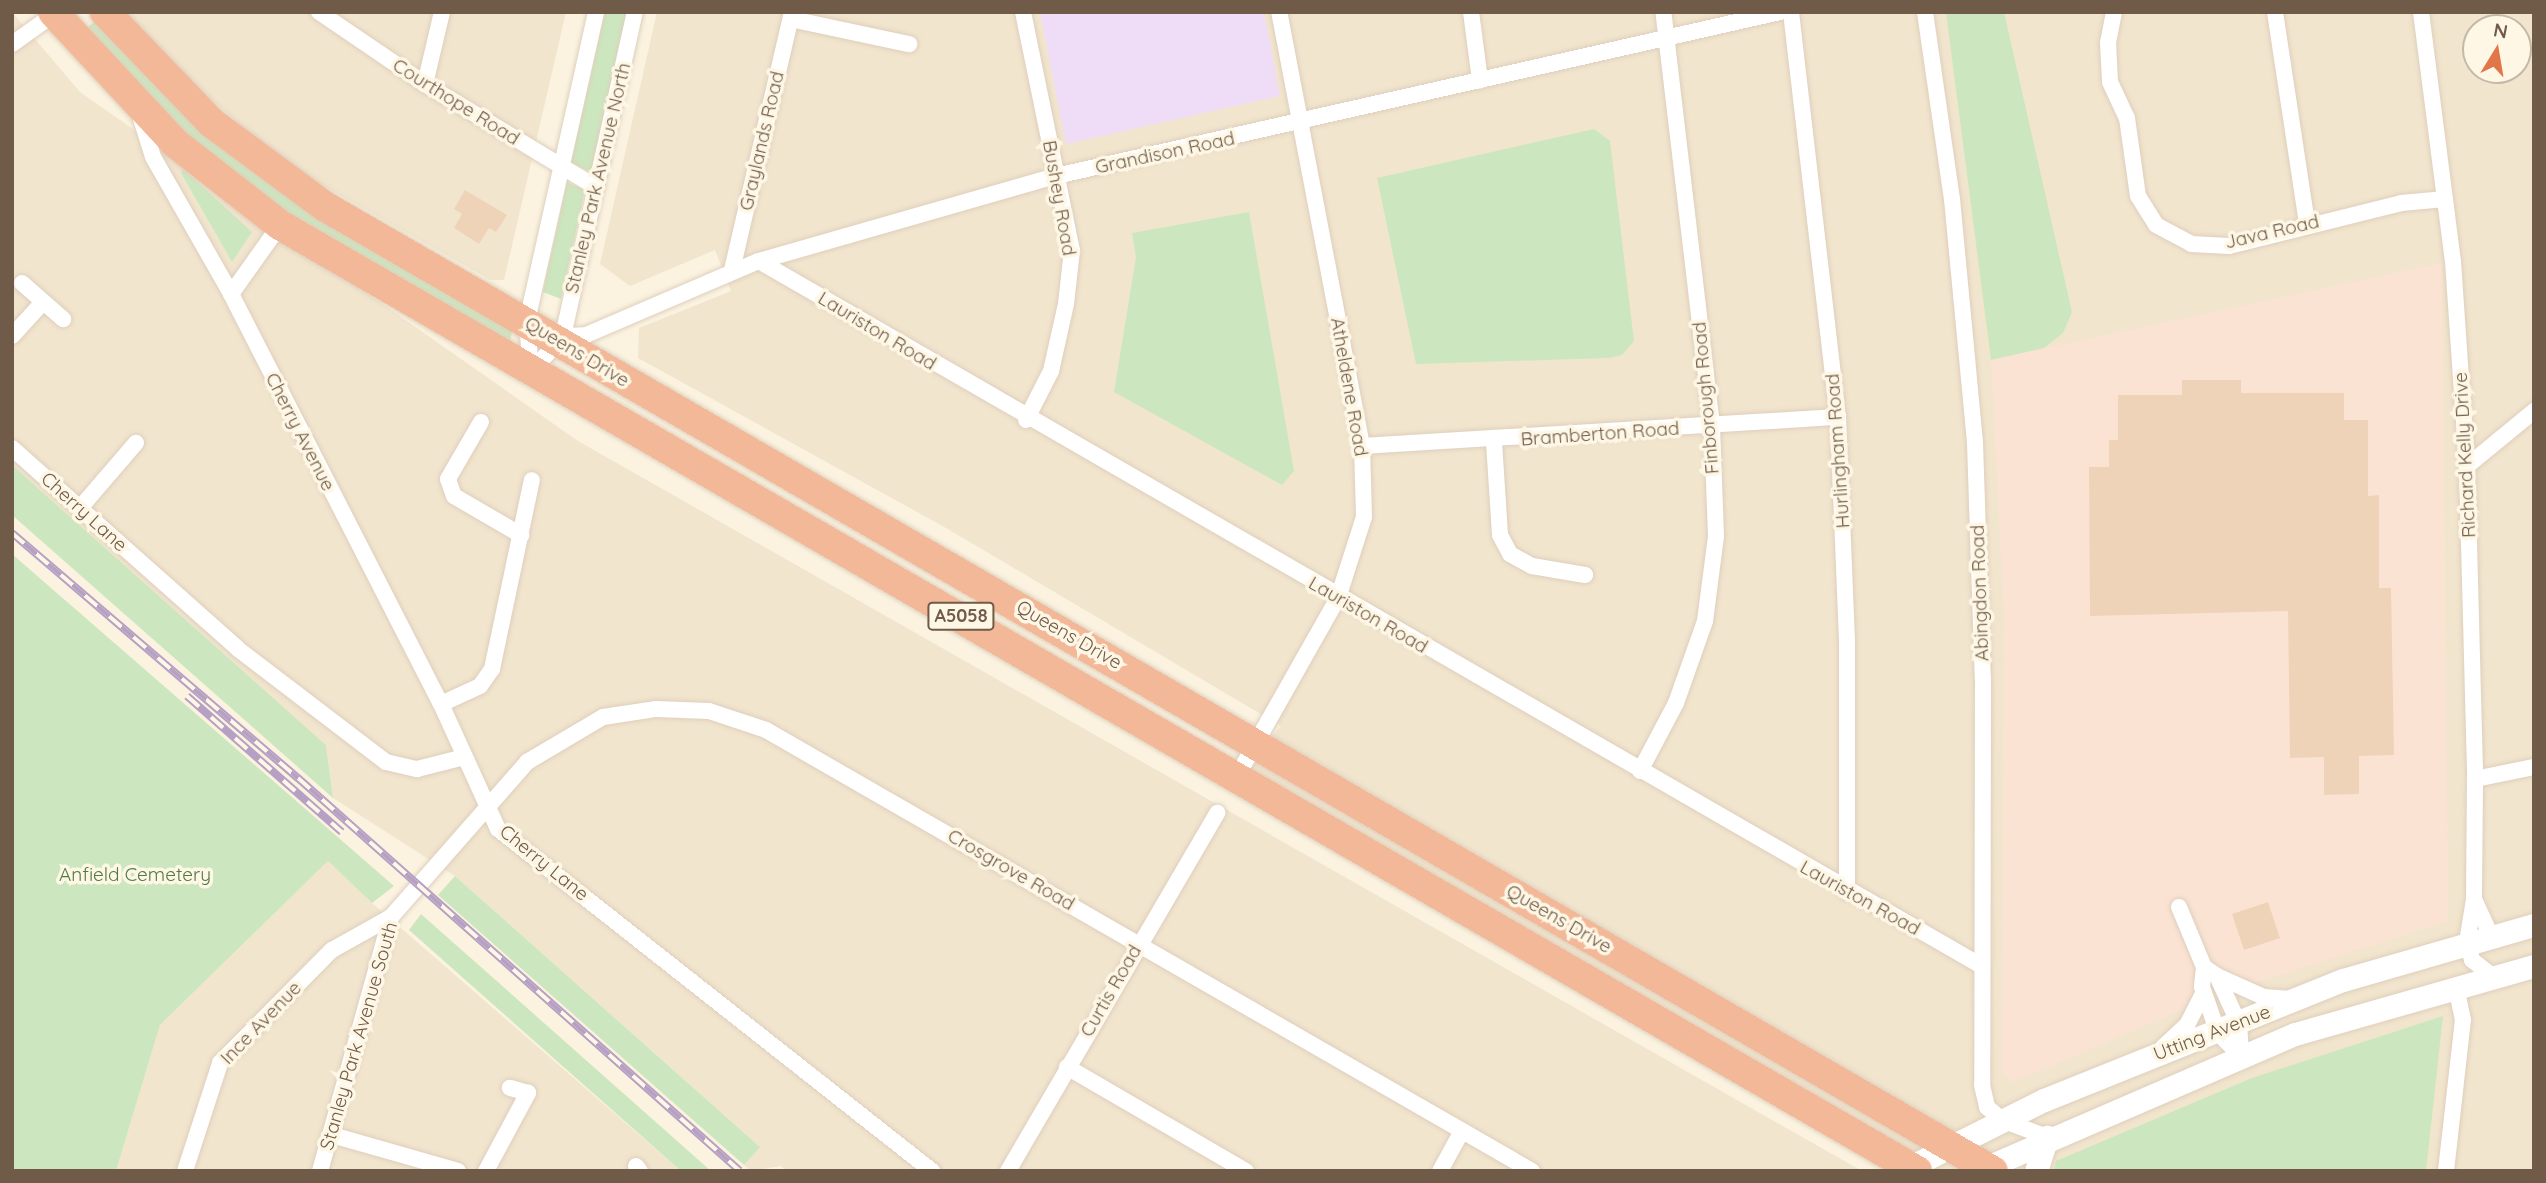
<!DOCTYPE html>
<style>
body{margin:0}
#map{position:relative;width:2546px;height:1183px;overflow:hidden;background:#fbf3e0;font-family:Quicksand,sans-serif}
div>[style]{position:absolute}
.residential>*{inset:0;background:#f2e5ce}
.commercial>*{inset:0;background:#fbe3d4}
.education>*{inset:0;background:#efddf7}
.green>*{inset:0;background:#cce7bf}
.building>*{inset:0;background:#efd3b8}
.roads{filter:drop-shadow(0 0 2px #decfbc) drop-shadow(0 0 2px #decfbc)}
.street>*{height:16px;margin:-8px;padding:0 8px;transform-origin:8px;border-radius:8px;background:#fff}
.secondary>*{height:23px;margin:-11.5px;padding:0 11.5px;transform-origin:11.5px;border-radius:11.5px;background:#fff}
.highway>*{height:30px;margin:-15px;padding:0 15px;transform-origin:15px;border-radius:15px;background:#f3b898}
.rail>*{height:8px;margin-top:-4px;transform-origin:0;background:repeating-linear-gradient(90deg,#fef7e5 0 16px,#b6a0c3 0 32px);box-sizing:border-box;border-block:2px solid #b6a0c3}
span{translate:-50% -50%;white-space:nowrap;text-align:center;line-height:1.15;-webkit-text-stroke:7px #fef7e5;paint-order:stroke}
.shield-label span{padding:2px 5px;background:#fef7e5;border:2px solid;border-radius:5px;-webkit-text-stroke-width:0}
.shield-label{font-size:18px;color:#705a48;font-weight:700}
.street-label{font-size:19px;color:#705a48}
.park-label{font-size:19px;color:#507b44}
.frame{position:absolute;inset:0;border:14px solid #705a48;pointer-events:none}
.north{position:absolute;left:2462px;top:14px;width:70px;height:70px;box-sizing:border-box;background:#fef7e5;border:2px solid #c5b8a6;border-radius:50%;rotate:11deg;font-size:19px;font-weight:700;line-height:28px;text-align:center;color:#705a48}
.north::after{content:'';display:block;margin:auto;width:24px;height:32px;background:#e17748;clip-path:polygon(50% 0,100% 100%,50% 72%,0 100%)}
</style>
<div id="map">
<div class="residential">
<i style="clip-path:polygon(12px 12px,80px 92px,578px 441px,1862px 1171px,786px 1171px,781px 1166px,751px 1171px,744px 1165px,759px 1146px,455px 876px,333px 798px,326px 745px,12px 465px)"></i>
<i style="clip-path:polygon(125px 12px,566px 12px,504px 280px,490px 280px,284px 163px,195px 85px)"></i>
<i style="clip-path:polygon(evenodd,657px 12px,2534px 12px,2534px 1171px,1917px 1171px,1236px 778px,1281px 726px,946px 528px,638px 358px,639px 328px,731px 291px,715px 250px,630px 286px,600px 264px,657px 12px,2476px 28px,2518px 28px,2518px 70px,2476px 70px,2476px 28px)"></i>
<i style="clip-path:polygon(328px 861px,372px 903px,681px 1171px,116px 1171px,160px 1025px)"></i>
</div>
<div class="commercial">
<i style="clip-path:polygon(2442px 263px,2448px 921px,2217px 995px,2013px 1082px,2002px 1071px,2004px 613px,1991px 360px)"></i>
</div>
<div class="education">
<i style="clip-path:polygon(1040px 12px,1264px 12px,1280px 96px,1066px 144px)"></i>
</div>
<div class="green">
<i style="clip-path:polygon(605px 12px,627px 12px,591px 172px,571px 163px)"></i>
<i style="clip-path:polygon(1946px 12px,2004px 12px,2072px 312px,2063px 333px,2044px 348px,1991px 360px)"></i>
<i style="clip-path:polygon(98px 19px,173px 99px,513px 328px,509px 345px,282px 216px,210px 161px,80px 33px)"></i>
<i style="clip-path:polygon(1594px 129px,1610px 141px,1634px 341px,1622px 355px,1609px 358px,1416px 364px,1377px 178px)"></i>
<i style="clip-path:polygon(183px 169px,252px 232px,232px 262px,181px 173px)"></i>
<i style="clip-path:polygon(567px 182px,585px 190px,561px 299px,543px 292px)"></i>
<i style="clip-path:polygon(1249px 212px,1294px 471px,1282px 485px,1114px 392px,1136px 257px,1132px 233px)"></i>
<i style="clip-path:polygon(12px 465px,326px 745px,333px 798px,12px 515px)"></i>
<i style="clip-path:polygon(12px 554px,394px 886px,372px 903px,328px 861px,160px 1025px,116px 1171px,12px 1171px)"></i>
<i style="clip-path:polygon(455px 876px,760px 1147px,744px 1165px,438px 895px)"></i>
<i style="clip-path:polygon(421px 914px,711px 1171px,681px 1171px,409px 930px)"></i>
<i style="clip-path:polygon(2443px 1016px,2426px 1171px,2054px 1169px,2056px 1161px,2252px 1078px)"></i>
</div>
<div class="building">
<i style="clip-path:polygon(465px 190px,507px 215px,496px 232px,489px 228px,479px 244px,454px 228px,462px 214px,454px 209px)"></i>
<i style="clip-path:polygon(2182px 380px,2241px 380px,2241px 393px,2344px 393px,2344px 420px,2368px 420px,2368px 496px,2379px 495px,2379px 588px,2391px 588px,2394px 755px,2359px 756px,2359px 794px,2324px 795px,2324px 757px,2290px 758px,2288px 611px,2090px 616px,2089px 467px,2109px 467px,2109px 440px,2118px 440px,2118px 395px,2182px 395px)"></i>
<i style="clip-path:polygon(2268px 902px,2280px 938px,2244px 950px,2232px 914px)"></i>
</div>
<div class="roads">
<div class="street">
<i style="left:319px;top:12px;width:128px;rotate:34.2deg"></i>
<i style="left:425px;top:84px;width:200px;rotate:31.1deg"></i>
<i style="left:1023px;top:12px;width:243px;rotate:78.4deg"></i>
<i style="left:1072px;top:250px;width:54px;rotate:96.3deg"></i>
<i style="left:1066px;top:304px;width:69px;rotate:102.6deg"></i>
<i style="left:1051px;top:371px;width:55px;rotate:117deg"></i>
<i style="left:1471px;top:12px;width:69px;rotate:82.5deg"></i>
<i style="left:1791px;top:12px;width:408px;rotate:83.4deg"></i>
<i style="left:1838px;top:417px;width:223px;rotate:87.7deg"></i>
<i style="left:1847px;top:640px;width:252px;rotate:90deg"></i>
<i style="left:1925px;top:12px;width:189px;rotate:81.8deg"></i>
<i style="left:1952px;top:199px;width:245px;rotate:84.6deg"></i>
<i style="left:1975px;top:443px;width:236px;rotate:88.1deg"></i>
<i style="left:1983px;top:679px;width:406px;rotate:90.1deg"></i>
<i style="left:1982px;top:1085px;width:23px;rotate:77deg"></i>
<i style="left:1987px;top:1107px;width:20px;rotate:41deg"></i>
<i style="left:2002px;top:1120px;width:48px;rotate:20.7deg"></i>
<i style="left:2114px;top:12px;width:31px;rotate:101deg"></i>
<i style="left:2108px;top:42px;width:40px;rotate:87.1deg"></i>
<i style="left:2110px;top:82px;width:40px;rotate:65deg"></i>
<i style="left:2127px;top:118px;width:79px;rotate:82deg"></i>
<i style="left:2138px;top:196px;width:34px;rotate:58deg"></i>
<i style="left:2156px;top:225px;width:40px;rotate:28deg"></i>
<i style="left:2191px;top:244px;width:38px;rotate:3deg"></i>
<i style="left:2229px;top:246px;width:177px;rotate:-14deg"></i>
<i style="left:2401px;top:203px;width:44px;rotate:-5.2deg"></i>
<i style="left:2275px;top:12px;width:214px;rotate:81.4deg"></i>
<i style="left:2421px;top:12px;width:251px;rotate:82.7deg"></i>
<i style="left:2453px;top:261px;width:205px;rotate:86.1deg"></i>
<i style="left:2467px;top:466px;width:313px;rotate:88.5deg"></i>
<i style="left:2475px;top:779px;width:120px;rotate:90.5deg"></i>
<i style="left:2474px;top:899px;width:44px;rotate:99.2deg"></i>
<i style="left:2467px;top:942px;width:19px;rotate:74deg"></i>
<i style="left:2472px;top:960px;width:28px;rotate:38deg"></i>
<i style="left:791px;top:19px;width:121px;rotate:12deg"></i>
<i style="left:12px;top:44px;width:52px;rotate:-35.5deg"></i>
<i style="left:425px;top:84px;width:74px;rotate:-76.7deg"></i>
<i style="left:139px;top:112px;width:47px;rotate:72.7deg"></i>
<i style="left:153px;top:157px;width:158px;rotate:60.3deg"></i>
<i style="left:231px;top:294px;width:461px;rotate:62.9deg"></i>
<i style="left:441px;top:704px;width:137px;rotate:65.5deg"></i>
<i style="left:498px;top:829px;width:553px;rotate:38.24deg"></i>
<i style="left:759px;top:261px;width:1409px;rotate:29.97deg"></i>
<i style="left:732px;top:270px;width:265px;rotate:-76.9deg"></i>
<i style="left:22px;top:283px;width:55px;rotate:41.3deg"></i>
<i style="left:231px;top:294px;width:85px;rotate:-54.6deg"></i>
<i style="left:12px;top:336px;width:46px;rotate:-47.6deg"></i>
<i style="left:563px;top:336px;width:23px;rotate:-2deg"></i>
<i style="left:586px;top:335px;width:188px;rotate:-23.2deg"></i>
<i style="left:759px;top:261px;width:309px;rotate:-16deg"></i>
<i style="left:1056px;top:176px;width:742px;rotate:-12.76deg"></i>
<i style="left:531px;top:372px;width:48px;rotate:-48.4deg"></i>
<i style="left:563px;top:336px;width:332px;rotate:-77.5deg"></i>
<i style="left:531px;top:372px;width:51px;rotate:-94.5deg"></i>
<i style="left:527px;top:321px;width:317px;rotate:-77.4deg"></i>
<i style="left:481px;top:422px;width:66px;rotate:120.1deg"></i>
<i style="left:448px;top:479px;width:18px;rotate:71deg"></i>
<i style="left:454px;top:496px;width:78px;rotate:30.2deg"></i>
<i style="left:1494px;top:442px;width:93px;rotate:86.3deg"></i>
<i style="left:1500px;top:535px;width:21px;rotate:62deg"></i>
<i style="left:1510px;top:554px;width:25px;rotate:29deg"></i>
<i style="left:1532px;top:566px;width:54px;rotate:9.6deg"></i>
<i style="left:1362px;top:446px;width:477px;rotate:-3.5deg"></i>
<i style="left:12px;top:448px;width:302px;rotate:41.6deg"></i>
<i style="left:238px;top:649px;width:186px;rotate:37.4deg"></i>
<i style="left:386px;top:762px;width:32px;rotate:13deg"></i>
<i style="left:417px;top:769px;width:49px;rotate:-14.3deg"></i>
<i style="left:2467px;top:466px;width:87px;rotate:-39.4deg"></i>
<i style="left:80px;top:508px;width:86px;rotate:-49.3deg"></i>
<i style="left:441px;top:704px;width:43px;rotate:-24.8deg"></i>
<i style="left:480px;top:686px;width:21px;rotate:-55deg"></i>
<i style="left:492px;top:669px;width:193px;rotate:-78.1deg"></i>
<i style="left:1640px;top:771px;width:77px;rotate:-62.1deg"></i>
<i style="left:1676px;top:703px;width:87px;rotate:-70.5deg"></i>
<i style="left:1705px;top:621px;width:86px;rotate:-82.6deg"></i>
<i style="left:1716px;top:536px;width:110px;rotate:-92.1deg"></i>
<i style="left:1712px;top:426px;width:417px;rotate:-96.7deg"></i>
<i style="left:1236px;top:778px;width:207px;rotate:-60.5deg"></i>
<i style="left:1338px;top:598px;width:85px;rotate:-72.2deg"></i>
<i style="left:1364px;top:517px;width:71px;rotate:-91.6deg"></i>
<i style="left:1362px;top:446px;width:442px;rotate:-100.8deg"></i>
<i style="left:2475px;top:779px;width:60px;rotate:-11.5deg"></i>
<i style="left:2474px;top:899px;width:41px;rotate:65.3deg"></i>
<i style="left:2179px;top:907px;width:65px;rotate:67.4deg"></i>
<i style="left:2204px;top:967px;width:20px;rotate:96deg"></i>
<i style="left:2202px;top:987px;width:49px;rotate:70.8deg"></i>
<i style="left:2218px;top:1033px;width:33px;rotate:45deg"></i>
<i style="left:2204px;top:967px;width:16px;rotate:35deg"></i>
<i style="left:2217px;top:976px;width:53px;rotate:65.4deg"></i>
<i style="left:2239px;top:1024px;width:32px;rotate:86deg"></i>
<i style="left:2217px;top:976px;width:51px;rotate:24.1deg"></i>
<i style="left:2264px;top:997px;width:27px;rotate:4deg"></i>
<i style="left:2163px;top:1047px;width:33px;rotate:-43deg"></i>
<i style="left:2187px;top:1025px;width:35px;rotate:-63deg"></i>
<i style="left:1067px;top:1067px;width:207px;rotate:30.2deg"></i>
<i style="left:332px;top:1135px;width:131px;rotate:15.9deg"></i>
<i style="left:636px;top:1166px;width:6px;rotate:51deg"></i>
<i style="left:185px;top:1171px;width:114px;rotate:-72deg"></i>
<i style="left:220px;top:1063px;width:159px;rotate:-45.3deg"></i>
<i style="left:332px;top:950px;width:68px;rotate:-29.2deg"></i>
<i style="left:320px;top:1171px;width:264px;rotate:-74.4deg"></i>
<i style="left:391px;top:917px;width:206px;rotate:-48.7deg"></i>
<i style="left:527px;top:762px;width:88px;rotate:-30.6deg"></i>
<i style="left:603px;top:717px;width:54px;rotate:-8.6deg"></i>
<i style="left:656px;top:709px;width:53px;rotate:2.2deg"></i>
<i style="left:709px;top:711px;width:60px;rotate:18.4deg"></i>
<i style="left:766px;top:730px;width:884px;rotate:29.93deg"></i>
<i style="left:486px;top:1171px;width:89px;rotate:-61.7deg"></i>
<i style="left:528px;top:1093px;width:19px;rotate:-164deg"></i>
<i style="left:1008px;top:1171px;width:415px;rotate:-59.7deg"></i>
<i style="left:1440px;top:1171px;width:46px;rotate:-61.2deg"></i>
<i style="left:2446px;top:1171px;width:152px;rotate:-83.6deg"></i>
<i style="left:2463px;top:1020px;width:34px;rotate:-102deg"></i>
</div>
<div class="secondary">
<i style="left:1902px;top:1171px;width:159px;rotate:-26.6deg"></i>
<i style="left:2044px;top:1100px;width:322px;rotate:-21.9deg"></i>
<i style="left:2343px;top:980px;width:199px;rotate:-16.1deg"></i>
<i style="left:1978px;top:1171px;width:345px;rotate:-23.4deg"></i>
<i style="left:2295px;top:1034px;width:248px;rotate:-15.9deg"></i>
<i style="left:2036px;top:1171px;width:36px;rotate:-72deg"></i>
</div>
<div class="highway">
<i style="left:53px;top:12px;width:179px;rotate:47deg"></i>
<i style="left:175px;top:143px;width:133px;rotate:38deg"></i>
<i style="left:280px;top:225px;width:1891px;rotate:30.02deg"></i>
<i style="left:105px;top:12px;width:154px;rotate:46.1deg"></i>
<i style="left:212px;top:123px;width:139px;rotate:36.5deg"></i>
<i style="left:324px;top:206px;width:1928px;rotate:30.04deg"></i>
</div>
</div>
<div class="rail">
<i style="left:12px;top:533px;width:377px;rotate:40.6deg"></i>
<i style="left:298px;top:778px;width:591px;rotate:41.64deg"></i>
<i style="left:187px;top:696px;width:206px;rotate:41.3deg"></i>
</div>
<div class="shield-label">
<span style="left:961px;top:616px">A5058</span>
</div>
<div class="street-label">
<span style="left:456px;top:102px;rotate:32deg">Courthope Road</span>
<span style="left:762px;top:141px;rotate:-77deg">Graylands Road</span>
<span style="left:1165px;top:153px;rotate:-12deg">Grandison Road</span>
<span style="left:598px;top:178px;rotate:-77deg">Stanley Park Avenue North</span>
<span style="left:1059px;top:198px;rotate:80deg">Bushey Road</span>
<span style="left:2272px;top:232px;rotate:-13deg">Java Road</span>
<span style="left:877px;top:331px;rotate:31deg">Lauriston Road</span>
<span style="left:577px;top:352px;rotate:31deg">Queens Drive</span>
<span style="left:1349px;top:387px;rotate:80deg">Atheldene Road</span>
<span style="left:1706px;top:398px;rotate:-95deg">Finborough Road</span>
<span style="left:300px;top:432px;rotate:63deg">Cherry Avenue</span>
<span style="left:1600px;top:434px;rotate:-4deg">Bramberton Road</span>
<span style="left:1838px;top:451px;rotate:-94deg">Hurlingham Road</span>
<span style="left:2465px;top:455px;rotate:-93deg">Richard Kelly Drive</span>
<span style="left:84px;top:512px;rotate:42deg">Cherry Lane</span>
<span style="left:1980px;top:593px;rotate:-92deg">Abingdon Road</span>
<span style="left:1368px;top:615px;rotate:30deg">Lauriston Road</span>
<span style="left:1069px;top:635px;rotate:30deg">Queens Drive</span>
<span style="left:544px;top:863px;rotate:39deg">Cherry Lane</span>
<span style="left:1011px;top:870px;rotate:30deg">Crosgrove Road</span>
<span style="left:1860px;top:898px;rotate:29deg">Lauriston Road</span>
<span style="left:1559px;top:919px;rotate:30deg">Queens Drive</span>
<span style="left:1111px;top:991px;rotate:-60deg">Curtis Road</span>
<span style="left:261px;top:1023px;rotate:-46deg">Ince Avenue</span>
<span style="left:2212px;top:1033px;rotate:-21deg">Utting Avenue</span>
<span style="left:359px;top:1036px;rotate:-74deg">Stanley Park Avenue South</span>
</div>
<div class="park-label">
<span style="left:135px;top:875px">Anfield Cemetery</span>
</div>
<div class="frame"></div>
<div class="north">N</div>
</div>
